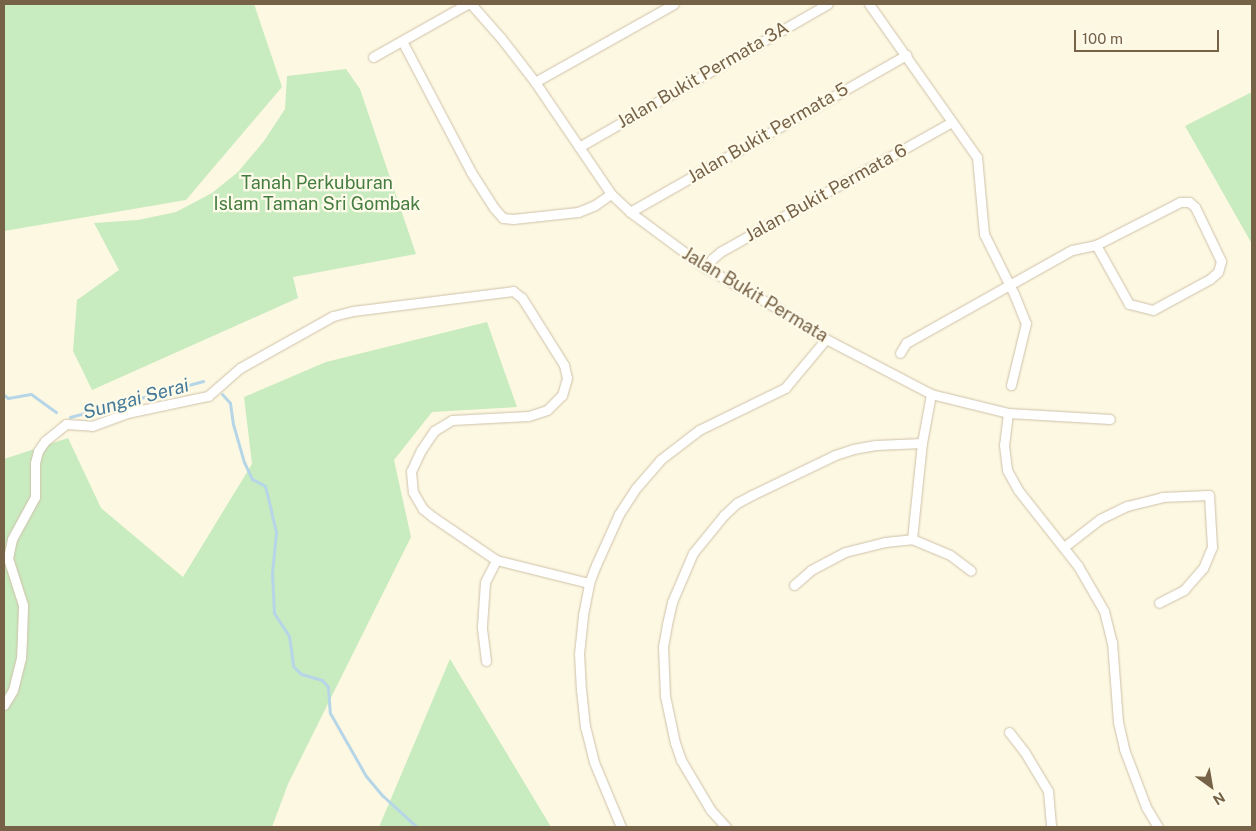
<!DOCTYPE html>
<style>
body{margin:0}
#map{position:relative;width:1256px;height:831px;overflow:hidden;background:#fdf8e2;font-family:"Public Sans",sans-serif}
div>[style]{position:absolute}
.green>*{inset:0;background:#c9ebc0}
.stream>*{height:3px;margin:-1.5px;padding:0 1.5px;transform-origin:1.5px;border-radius:1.5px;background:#b6d6e8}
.roads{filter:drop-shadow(0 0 1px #cfc1a9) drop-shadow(0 0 1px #cfc1a9)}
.street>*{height:9px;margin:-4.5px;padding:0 4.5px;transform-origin:4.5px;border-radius:4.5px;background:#fff}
span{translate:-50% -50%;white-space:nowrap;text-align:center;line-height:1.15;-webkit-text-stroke:4.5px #fffbea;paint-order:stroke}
.street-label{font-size:18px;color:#766247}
.park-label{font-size:18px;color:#447d3f}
.water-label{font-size:19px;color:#457a99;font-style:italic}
.frame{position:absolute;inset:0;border:5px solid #766247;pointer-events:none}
.north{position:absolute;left:1186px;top:761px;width:50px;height:50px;-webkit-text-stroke:4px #fffbea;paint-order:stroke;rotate:148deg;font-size:14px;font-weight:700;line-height:20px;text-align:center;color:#766247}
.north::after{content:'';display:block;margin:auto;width:18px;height:22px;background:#766247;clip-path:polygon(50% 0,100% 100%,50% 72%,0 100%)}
.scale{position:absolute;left:1074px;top:30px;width:145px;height:22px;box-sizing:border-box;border:2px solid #766247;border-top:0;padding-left:6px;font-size:15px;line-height:18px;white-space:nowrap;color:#766247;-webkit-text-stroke:4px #fffbea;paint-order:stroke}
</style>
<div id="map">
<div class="green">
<i style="clip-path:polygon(4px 4px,254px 4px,282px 87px,186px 200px,4px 231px)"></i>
<i style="clip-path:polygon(346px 69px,360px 89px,416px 254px,293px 277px,298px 298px,92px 390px,73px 351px,77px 300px,119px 270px,94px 223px,138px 220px,176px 212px,212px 193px,238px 172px,264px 141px,285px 109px,287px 76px)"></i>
<i style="clip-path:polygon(1252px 92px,1252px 244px,1185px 126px)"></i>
<i style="clip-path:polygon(487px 322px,517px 407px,432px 412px,394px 460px,411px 537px,288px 784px,272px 827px,4px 827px,4px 459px,68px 438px,101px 508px,183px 577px,252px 464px,244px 397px,326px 362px)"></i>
<i style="clip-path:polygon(450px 659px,551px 827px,379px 827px)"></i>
</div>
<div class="stream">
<i style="left:222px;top:394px;width:12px;rotate:48deg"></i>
<i style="left:230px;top:403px;width:21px;rotate:82deg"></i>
<i style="left:233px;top:424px;width:40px;rotate:74deg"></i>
<i style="left:244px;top:462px;width:19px;rotate:65deg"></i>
<i style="left:252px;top:479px;width:15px;rotate:28deg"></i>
<i style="left:265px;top:486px;width:16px;rotate:76deg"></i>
<i style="left:269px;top:502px;width:32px;rotate:77deg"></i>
<i style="left:276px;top:533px;width:40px;rotate:95.7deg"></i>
<i style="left:272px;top:573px;width:40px;rotate:87.1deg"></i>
<i style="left:274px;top:613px;width:27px;rotate:57deg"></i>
<i style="left:289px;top:636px;width:30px;rotate:82deg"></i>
<i style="left:293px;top:666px;width:11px;rotate:45deg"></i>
<i style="left:301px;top:674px;width:22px;rotate:16deg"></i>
<i style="left:322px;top:680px;width:9px;rotate:49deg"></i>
<i style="left:328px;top:687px;width:26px;rotate:86deg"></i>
<i style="left:330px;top:713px;width:73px;rotate:60.3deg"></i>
<i style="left:366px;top:776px;width:26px;rotate:50deg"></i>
<i style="left:383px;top:796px;width:46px;rotate:42.4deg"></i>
<i style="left:4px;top:395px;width:5px;rotate:37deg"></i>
<i style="left:8px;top:398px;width:23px;rotate:-10deg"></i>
<i style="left:31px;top:394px;width:31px;rotate:36deg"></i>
<i style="left:70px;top:417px;width:138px;rotate:-15.1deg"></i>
</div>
<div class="roads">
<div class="street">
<i style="left:471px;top:4px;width:45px;rotate:48.6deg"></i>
<i style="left:501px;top:38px;width:56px;rotate:52.3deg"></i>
<i style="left:535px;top:82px;width:135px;rotate:55.8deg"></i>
<i style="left:611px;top:194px;width:26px;rotate:43deg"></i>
<i style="left:630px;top:212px;width:94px;rotate:36.4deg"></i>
<i style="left:706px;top:268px;width:81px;rotate:29.4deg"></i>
<i style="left:777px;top:308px;width:58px;rotate:32.3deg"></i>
<i style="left:826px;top:339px;width:119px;rotate:27.6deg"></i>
<i style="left:931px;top:394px;width:79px;rotate:13.9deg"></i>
<i style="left:1008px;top:413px;width:102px;rotate:3.4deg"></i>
<i style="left:869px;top:4px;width:187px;rotate:54.8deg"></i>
<i style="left:977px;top:157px;width:77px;rotate:84.8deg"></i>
<i style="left:984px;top:234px;width:67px;rotate:63.4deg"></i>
<i style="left:1014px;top:294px;width:31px;rotate:68deg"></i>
<i style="left:1026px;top:323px;width:64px;rotate:103.6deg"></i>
<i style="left:402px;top:41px;width:148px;rotate:62.2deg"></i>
<i style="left:471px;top:172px;width:43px;rotate:57.4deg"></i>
<i style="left:494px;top:208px;width:13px;rotate:48deg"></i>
<i style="left:503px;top:218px;width:10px;rotate:6deg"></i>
<i style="left:513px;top:219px;width:65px;rotate:-6.1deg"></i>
<i style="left:578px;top:212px;width:18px;rotate:-22deg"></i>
<i style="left:595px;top:205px;width:19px;rotate:-35deg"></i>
<i style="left:373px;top:57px;width:108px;rotate:-29.4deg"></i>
<i style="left:535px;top:82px;width:159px;rotate:-29.3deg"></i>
<i style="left:579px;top:147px;width:287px;rotate:-29.9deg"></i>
<i style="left:630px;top:212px;width:318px;rotate:-29.6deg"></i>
<i style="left:706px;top:268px;width:11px;rotate:-56deg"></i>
<i style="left:712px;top:259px;width:11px;rotate:-41deg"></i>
<i style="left:720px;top:252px;width:266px;rotate:-29.3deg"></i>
<i style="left:900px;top:353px;width:12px;rotate:-59deg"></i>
<i style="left:906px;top:343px;width:190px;rotate:-29.3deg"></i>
<i style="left:1072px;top:250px;width:25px;rotate:-12deg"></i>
<i style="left:1096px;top:245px;width:94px;rotate:-27.1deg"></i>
<i style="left:1180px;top:202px;width:9px"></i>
<i style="left:1189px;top:202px;width:8px;rotate:40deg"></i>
<i style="left:1195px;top:207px;width:60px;rotate:64.3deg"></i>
<i style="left:1221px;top:261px;width:11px;rotate:105deg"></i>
<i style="left:1218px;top:272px;width:11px;rotate:139deg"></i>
<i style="left:1210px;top:279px;width:65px;rotate:151.5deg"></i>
<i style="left:1153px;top:310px;width:25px;rotate:-166deg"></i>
<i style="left:1129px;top:304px;width:68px;rotate:-119.2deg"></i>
<i style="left:1008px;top:413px;width:32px;rotate:97deg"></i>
<i style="left:1004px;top:445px;width:25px;rotate:83deg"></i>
<i style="left:1007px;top:470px;width:23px;rotate:61deg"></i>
<i style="left:1018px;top:490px;width:97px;rotate:51.7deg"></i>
<i style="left:1078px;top:566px;width:52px;rotate:60deg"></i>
<i style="left:1104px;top:611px;width:32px;rotate:76deg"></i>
<i style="left:1112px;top:642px;width:80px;rotate:85.7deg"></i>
<i style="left:1118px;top:722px;width:28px;rotate:77deg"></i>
<i style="left:1124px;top:749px;width:62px;rotate:69.2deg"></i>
<i style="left:1146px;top:807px;width:23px;rotate:59deg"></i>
<i style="left:912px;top:539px;width:97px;rotate:-84.1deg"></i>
<i style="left:922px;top:443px;width:50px;rotate:-79.6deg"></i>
<i style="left:1064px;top:547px;width:46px;rotate:-37.9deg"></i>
<i style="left:1100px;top:519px;width:30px;rotate:-26deg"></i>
<i style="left:1127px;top:506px;width:36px;rotate:-14deg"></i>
<i style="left:1162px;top:497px;width:47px;rotate:-2.4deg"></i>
<i style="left:1209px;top:495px;width:52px;rotate:86.7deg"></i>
<i style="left:1212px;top:547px;width:23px;rotate:113deg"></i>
<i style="left:1203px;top:568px;width:29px;rotate:131deg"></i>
<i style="left:1184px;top:590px;width:28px;rotate:153deg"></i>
<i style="left:794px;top:585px;width:23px;rotate:-41deg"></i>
<i style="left:811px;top:570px;width:38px;rotate:-28deg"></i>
<i style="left:845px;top:552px;width:41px;rotate:-14deg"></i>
<i style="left:885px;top:542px;width:27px;rotate:-6deg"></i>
<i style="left:912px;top:539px;width:41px;rotate:22.8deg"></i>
<i style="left:950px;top:555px;width:26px;rotate:37deg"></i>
<i style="left:486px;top:661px;width:35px;rotate:-97deg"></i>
<i style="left:482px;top:626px;width:44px;rotate:-86.1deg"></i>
<i style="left:485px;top:582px;width:25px;rotate:-63deg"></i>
<i style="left:4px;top:705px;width:17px;rotate:-59deg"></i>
<i style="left:13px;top:690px;width:33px;rotate:-76deg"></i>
<i style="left:21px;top:658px;width:22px;rotate:-87deg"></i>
<i style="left:22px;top:636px;width:31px;rotate:-88deg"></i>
<i style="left:23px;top:605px;width:49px;rotate:-107.7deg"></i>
<i style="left:8px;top:558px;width:19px;rotate:-78deg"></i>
<i style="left:12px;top:539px;width:48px;rotate:-61.3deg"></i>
<i style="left:35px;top:497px;width:34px;rotate:-90deg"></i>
<i style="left:35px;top:463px;width:12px;rotate:-76deg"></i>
<i style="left:38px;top:451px;width:12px;rotate:-55deg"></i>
<i style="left:45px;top:441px;width:27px;rotate:-39deg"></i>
<i style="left:66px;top:424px;width:26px;rotate:4deg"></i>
<i style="left:92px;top:426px;width:37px;rotate:-20deg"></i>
<i style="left:127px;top:413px;width:83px;rotate:-11.9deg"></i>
<i style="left:208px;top:396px;width:43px;rotate:-41.2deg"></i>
<i style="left:240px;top:368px;width:107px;rotate:-29.2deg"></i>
<i style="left:333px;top:316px;width:21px;rotate:-14deg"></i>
<i style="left:353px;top:311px;width:161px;rotate:-7.1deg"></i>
<i style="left:513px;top:291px;width:11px;rotate:38deg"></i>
<i style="left:522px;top:298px;width:79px;rotate:57.9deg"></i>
<i style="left:564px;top:365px;width:13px;rotate:77deg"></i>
<i style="left:567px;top:378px;width:18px;rotate:106deg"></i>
<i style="left:562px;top:395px;width:21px;rotate:135deg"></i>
<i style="left:547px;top:410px;width:20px;rotate:162deg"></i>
<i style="left:528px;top:416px;width:76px;rotate:177deg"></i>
<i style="left:452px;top:420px;width:21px;rotate:149deg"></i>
<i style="left:434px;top:431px;width:23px;rotate:124deg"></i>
<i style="left:421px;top:450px;width:23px;rotate:115deg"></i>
<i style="left:411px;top:471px;width:21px;rotate:85deg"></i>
<i style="left:413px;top:492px;width:20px;rotate:60deg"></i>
<i style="left:423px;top:509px;width:13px;rotate:39deg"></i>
<i style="left:433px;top:517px;width:76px;rotate:34.3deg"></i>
<i style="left:496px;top:560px;width:96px;rotate:13.9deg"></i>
<i style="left:1009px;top:732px;width:24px;rotate:52deg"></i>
<i style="left:1024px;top:751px;width:47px;rotate:59deg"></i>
<i style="left:1048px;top:791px;width:36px;rotate:85deg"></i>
<i style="left:621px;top:827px;width:70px;rotate:-112.6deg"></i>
<i style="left:594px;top:762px;width:36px;rotate:-104deg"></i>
<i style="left:585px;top:727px;width:36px;rotate:-96deg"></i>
<i style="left:581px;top:691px;width:37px;rotate:-93deg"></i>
<i style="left:579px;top:654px;width:39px;rotate:-84deg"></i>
<i style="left:583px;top:615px;width:33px;rotate:-79deg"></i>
<i style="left:589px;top:583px;width:19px;rotate:-69deg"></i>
<i style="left:596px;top:565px;width:56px;rotate:-65.7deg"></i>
<i style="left:619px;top:514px;width:31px;rotate:-57deg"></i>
<i style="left:636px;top:488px;width:37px;rotate:-49deg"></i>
<i style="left:660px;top:460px;width:49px;rotate:-37.6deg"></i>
<i style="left:699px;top:430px;width:96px;rotate:-26deg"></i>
<i style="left:785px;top:388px;width:64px;rotate:-50.1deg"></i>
<i style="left:726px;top:827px;width:24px;rotate:-132deg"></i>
<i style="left:710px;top:809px;width:57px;rotate:-120.6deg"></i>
<i style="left:681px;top:760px;width:18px;rotate:-109deg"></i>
<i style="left:675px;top:743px;width:48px;rotate:-102deg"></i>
<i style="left:665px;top:696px;width:49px;rotate:-92.3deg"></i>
<i style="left:663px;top:647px;width:23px;rotate:-80deg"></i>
<i style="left:667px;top:624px;width:23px;rotate:-77deg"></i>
<i style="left:672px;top:602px;width:53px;rotate:-66.8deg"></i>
<i style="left:693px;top:553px;width:49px;rotate:-50.8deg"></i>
<i style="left:724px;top:515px;width:18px;rotate:-43deg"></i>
<i style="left:737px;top:503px;width:17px;rotate:-28deg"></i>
<i style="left:752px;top:495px;width:92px;rotate:-25.7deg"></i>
<i style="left:835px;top:455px;width:19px;rotate:-18deg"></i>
<i style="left:853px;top:449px;width:23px;rotate:-10deg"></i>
<i style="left:876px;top:445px;width:46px;rotate:-2.5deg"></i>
</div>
</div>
<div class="street-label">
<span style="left:703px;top:75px;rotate:-30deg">Jalan Bukit Permata 3A</span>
<span style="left:768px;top:133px;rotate:-30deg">Jalan Bukit Permata 5</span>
<span style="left:826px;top:193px;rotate:-29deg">Jalan Bukit Permata 6</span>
<span style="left:755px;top:295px;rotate:31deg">Jalan Bukit Permata</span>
</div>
<div class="park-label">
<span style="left:317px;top:194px">Tanah Perkuburan<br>Islam Taman Sri Gombak</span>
</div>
<div class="water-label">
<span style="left:136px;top:399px;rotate:-15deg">Sungai Serai</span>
</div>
<div class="frame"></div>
<div class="north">N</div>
<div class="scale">100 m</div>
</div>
